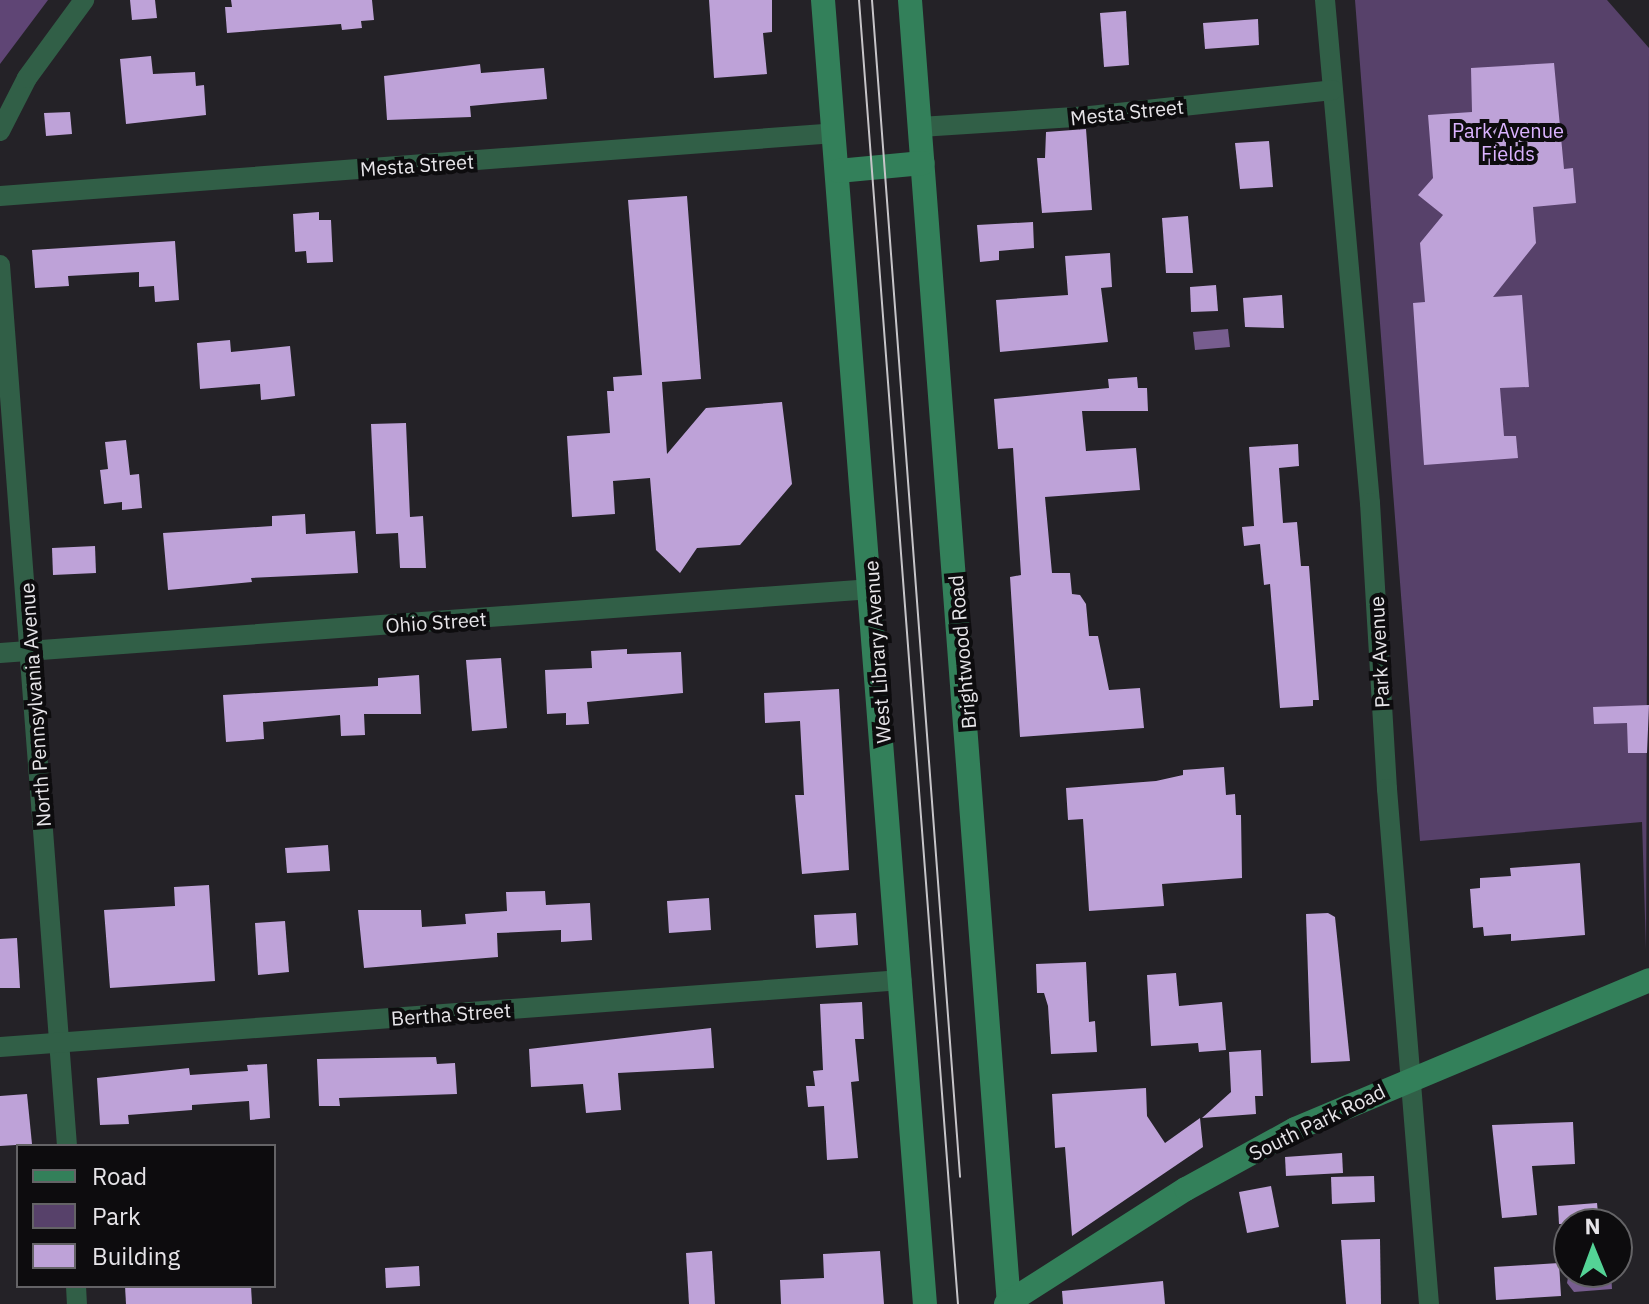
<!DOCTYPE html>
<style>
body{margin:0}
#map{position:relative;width:1649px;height:1304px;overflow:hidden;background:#242227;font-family:"IBM Plex Sans",sans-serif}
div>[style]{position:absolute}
.green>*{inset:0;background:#57416a}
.forest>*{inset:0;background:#5f4575}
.water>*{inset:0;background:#775d8f}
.building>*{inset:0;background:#bea2d8}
.street>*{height:20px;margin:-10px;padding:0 10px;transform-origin:10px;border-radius:10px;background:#315f47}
.secondary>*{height:24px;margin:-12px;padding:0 12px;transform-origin:12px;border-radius:12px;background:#33805a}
.tram>*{height:2px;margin:-1px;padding:0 1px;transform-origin:1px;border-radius:1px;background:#c7c5c9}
span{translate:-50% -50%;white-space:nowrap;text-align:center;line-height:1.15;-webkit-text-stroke:8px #0d0c0e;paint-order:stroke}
.street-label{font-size:20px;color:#e7e5e9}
.park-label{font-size:20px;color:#dbb3ff}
.legend{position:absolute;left:16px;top:1144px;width:260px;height:144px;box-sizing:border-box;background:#0d0c0e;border:2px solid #646366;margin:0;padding:10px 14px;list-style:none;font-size:24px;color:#e7e5e9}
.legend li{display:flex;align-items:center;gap:16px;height:40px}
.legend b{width:40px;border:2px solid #646366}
.north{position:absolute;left:1553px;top:1208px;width:80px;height:80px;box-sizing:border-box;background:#0d0c0e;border:2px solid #646366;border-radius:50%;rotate:359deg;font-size:22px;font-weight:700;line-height:32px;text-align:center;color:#e7e5e9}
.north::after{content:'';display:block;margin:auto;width:28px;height:36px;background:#54d396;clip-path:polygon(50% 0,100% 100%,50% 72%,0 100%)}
</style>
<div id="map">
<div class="green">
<i style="clip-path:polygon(1355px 0,1607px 0,1649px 48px,1646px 950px,1642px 822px,1420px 841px)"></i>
</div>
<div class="forest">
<i style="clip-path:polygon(0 0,48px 0,0 64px)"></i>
</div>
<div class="water">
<i style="clip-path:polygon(1228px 329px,1230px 347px,1195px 350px,1193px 332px)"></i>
<i style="clip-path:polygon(1569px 1272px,1611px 1272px,1612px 1289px,1574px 1292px,1567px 1283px)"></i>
</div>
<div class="building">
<i style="clip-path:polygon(130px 0,155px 0,157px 18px,132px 20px)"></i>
<i style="clip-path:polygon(231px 0,372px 0,374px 20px,361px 21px,362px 28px,342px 30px,341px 24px,227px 33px,225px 7px,232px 7px)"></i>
<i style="clip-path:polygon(709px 0,772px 0,772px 32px,763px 33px,767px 74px,714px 78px)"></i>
<i style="clip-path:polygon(1126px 11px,1129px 65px,1104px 67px,1100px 13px)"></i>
<i style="clip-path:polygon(1258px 19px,1259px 45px,1205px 49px,1203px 23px)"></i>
<i style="clip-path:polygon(151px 56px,153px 74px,195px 72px,196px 86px,204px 85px,206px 115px,126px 124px,120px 59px)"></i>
<i style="clip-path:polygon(1554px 63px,1564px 169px,1573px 168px,1576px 203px,1533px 207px,1536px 243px,1493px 297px,1522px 295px,1529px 387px,1500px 388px,1504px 436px,1516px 436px,1518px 458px,1424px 465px,1413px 303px,1425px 302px,1420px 243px,1443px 215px,1418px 195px,1433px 178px,1428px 115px,1472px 112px,1471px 68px)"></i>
<i style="clip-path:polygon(480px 64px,481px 73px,544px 68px,547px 99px,470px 106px,471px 117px,387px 120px,384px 76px)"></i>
<i style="clip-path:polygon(70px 112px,72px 134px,46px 136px,44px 113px)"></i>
<i style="clip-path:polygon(1086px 129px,1092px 210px,1042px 213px,1037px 158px,1045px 158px,1046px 132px)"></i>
<i style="clip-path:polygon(1269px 141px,1273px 187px,1240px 189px,1235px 143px)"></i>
<i style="clip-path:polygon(687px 196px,701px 379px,662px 382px,667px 454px,706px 408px,782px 402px,792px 484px,740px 545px,697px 548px,680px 573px,656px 550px,650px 478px,613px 481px,615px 514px,572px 517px,567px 436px,610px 433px,607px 391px,614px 391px,613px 377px,642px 375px,628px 200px)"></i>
<i style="clip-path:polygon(319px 212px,319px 220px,331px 220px,333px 262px,307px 263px,306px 251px,295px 252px,293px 214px)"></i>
<i style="clip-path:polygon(1188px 216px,1193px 273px,1166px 273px,1162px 218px)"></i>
<i style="clip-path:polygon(1033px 222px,1034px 248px,999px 251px,999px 260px,980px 262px,977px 225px)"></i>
<i style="clip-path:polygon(175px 241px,179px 300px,155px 302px,154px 286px,139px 287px,139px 272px,68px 276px,69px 286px,35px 288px,32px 250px)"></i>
<i style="clip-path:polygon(1110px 253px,1112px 287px,1101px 288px,1108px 342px,1000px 352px,996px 300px,1068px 295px,1065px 256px)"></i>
<i style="clip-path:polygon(1216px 285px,1218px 311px,1191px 312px,1190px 287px)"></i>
<i style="clip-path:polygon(1282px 295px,1284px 328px,1245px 327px,1243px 298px)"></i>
<i style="clip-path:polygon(230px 340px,231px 352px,290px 346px,295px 396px,261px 400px,260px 384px,200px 389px,197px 343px)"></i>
<i style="clip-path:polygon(1137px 377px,1138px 388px,1147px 388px,1148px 411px,1082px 411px,1086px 451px,1136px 448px,1140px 490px,1045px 497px,1052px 573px,1070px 573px,1072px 594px,1080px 595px,1086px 604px,1089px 636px,1098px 636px,1109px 690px,1140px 688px,1144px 728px,1020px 737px,1010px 577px,1021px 575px,1013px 448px,998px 449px,994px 399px,1109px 388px,1108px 379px)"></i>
<i style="clip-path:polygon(406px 423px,410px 517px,423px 516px,426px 568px,400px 568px,398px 533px,376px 534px,371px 424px)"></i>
<i style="clip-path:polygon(126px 440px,130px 475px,139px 474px,142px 508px,122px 510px,122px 502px,104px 504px,100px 470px,108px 469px,105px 442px)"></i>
<i style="clip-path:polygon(1298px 444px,1299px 466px,1279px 468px,1283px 523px,1297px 522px,1301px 566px,1309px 566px,1319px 700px,1313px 700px,1313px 706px,1280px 708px,1270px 584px,1264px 585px,1260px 544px,1244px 546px,1242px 527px,1254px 526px,1249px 447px)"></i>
<i style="clip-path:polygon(305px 514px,306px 534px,355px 531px,358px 573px,251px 578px,252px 582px,168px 590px,163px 533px,272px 526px,272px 516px)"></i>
<i style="clip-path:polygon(95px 546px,96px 573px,53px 575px,52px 548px)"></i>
<i style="clip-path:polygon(627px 649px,627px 654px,681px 652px,683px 693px,587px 702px,589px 724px,566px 725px,566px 713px,547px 714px,545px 670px,592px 668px,591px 651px)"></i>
<i style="clip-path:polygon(501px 658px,507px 728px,472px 731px,466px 660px)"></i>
<i style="clip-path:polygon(419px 675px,421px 714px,364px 714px,365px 735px,341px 736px,340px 715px,263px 722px,264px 739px,226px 742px,223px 695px,378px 686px,378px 678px)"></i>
<i style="clip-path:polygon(839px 689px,849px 870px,802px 874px,795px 795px,804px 795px,800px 721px,765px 723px,764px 693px)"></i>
<i style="clip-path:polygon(1649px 705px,1647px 753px,1628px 753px,1627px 723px,1594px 724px,1593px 707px)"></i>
<i style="clip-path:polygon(1224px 767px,1226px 795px,1235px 794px,1236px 815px,1241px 815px,1242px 878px,1162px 884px,1164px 906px,1089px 911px,1083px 819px,1068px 820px,1066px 788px,1156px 781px,1183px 775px,1183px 770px)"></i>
<i style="clip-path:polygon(328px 845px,330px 871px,287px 873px,285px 848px)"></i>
<i style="clip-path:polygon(1580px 863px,1585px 935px,1511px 941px,1511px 934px,1484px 936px,1483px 927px,1473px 928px,1470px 889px,1480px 888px,1480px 878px,1511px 876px,1510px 868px)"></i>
<i style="clip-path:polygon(209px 885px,215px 981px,110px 988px,104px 910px,175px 906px,174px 887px)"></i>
<i style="clip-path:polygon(545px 891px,546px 905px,590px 903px,592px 940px,561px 942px,561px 930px,497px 933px,498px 957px,364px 968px,358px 910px,421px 910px,422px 927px,466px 924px,465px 914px,507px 911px,506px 892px)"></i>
<i style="clip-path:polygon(709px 898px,711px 930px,669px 933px,667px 901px)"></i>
<i style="clip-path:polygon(856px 913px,858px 945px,816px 948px,814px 915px)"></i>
<i style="clip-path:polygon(1328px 913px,1335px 917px,1350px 1061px,1311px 1063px,1306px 914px)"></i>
<i style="clip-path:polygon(285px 921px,289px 972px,258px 975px,255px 923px)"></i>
<i style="clip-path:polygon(17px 938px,20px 988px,0 988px,0 939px)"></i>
<i style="clip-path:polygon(1086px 962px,1089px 1022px,1095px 1021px,1097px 1052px,1051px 1054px,1048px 1006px,1044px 993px,1037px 993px,1036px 964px)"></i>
<i style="clip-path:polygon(1176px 973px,1179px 1006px,1222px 1002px,1226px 1050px,1199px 1052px,1198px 1043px,1151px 1046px,1147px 975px)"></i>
<i style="clip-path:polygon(862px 1002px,864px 1039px,855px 1039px,859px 1081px,851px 1082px,858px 1158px,827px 1160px,824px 1106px,808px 1107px,806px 1086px,815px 1086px,813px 1071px,823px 1070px,820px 1004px)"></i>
<i style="clip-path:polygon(711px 1028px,714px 1068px,618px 1073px,621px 1110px,586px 1113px,583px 1084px,531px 1087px,529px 1049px)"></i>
<i style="clip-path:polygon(1261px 1050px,1263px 1096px,1255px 1096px,1256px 1114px,1202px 1118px,1231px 1092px,1229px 1052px)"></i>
<i style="clip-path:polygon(436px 1057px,437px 1064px,455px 1063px,457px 1094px,339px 1098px,340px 1106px,319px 1106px,317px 1059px)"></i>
<i style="clip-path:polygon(267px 1064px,270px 1118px,250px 1120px,249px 1101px,192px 1105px,192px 1110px,128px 1115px,129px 1124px,100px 1125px,97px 1078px,189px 1068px,190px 1075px,248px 1071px,247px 1065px)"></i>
<i style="clip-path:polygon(1146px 1088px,1147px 1116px,1165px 1143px,1200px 1118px,1203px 1147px,1072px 1236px,1065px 1147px,1055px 1148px,1052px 1094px)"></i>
<i style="clip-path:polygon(27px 1094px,32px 1144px,0 1146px,0 1096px)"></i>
<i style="clip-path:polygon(1573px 1122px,1575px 1164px,1532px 1166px,1537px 1215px,1502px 1218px,1492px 1125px)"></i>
<i style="clip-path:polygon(1342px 1153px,1343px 1173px,1286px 1176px,1285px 1157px)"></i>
<i style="clip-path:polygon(1374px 1176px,1375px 1202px,1332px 1204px,1331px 1177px)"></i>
<i style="clip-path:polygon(1271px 1186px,1279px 1227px,1247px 1233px,1239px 1192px)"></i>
<i style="clip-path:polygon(1597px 1203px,1599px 1224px,1559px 1224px,1558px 1206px)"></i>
<i style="clip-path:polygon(1380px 1239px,1381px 1304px,1346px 1304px,1341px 1240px)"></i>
<i style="clip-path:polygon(712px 1251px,715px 1304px,689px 1304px,686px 1253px)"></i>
<i style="clip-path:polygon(880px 1251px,884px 1304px,781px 1304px,780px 1280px,824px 1278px,823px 1254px)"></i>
<i style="clip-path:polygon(1559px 1263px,1561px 1296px,1496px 1300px,1494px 1267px)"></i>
<i style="clip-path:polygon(419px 1266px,420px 1286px,386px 1288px,385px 1268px)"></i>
<i style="clip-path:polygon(1163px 1281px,1165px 1304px,1063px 1304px,1062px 1291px)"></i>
<i style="clip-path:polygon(125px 1286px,251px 1286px,252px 1304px,126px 1304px)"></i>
</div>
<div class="street">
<i style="left:1325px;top:0;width:505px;rotate:84.89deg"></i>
<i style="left:1370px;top:503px;width:287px;rotate:86.6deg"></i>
<i style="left:1387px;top:789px;width:517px;rotate:85.34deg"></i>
<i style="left:920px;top:127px;width:170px;rotate:-3.7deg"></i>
<i style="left:1090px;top:116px;width:244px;rotate:-6.1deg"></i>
<i style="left:0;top:131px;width:59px;rotate:-63deg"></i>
<i style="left:27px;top:78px;width:97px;rotate:-53.8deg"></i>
<i style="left:0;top:196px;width:837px;rotate:-4.31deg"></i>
<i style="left:0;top:265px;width:884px;rotate:85.65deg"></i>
<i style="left:0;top:653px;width:874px;rotate:-4.2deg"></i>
<i style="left:0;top:1047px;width:904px;rotate:-4.25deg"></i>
<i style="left:76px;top:1286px;width:18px;rotate:87deg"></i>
</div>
<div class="secondary">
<i style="left:823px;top:0;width:1308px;rotate:85.53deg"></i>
<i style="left:910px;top:0;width:1308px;rotate:85.66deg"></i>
<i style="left:838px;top:171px;width:85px;rotate:-5.4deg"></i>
<i style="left:1006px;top:1304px;width:214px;rotate:-32.6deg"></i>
<i style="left:1186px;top:1189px;width:124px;rotate:-28.8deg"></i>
<i style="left:1295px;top:1129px;width:384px;rotate:-22.8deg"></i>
</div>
<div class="tram">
<i style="left:859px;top:0;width:1308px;rotate:85.66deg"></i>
<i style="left:872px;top:0;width:1180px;rotate:85.72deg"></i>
</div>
<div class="street-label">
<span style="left:1127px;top:112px;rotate:-6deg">Mesta Street</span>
<span style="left:417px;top:165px;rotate:-4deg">Mesta Street</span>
<span style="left:436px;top:622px;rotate:-4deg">Ohio Street</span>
<span style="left:877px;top:652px;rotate:-94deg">West Library Avenue</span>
<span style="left:962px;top:652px;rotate:-95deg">Brightwood Road</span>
<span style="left:1379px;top:652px;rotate:-93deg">Park Avenue</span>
<span style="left:35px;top:705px;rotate:-94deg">North Pennsylvania Avenue</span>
<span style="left:451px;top:1014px;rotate:-4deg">Bertha Street</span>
<span style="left:1317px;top:1122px;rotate:-26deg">South Park Road</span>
</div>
<div class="park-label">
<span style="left:1508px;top:142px">Park Avenue<br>Fields</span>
</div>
<ul class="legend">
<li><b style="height:10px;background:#33805a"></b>Road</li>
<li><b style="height:22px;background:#57416a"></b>Park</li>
<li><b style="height:22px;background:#bea2d8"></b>Building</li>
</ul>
<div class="north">N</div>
</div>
